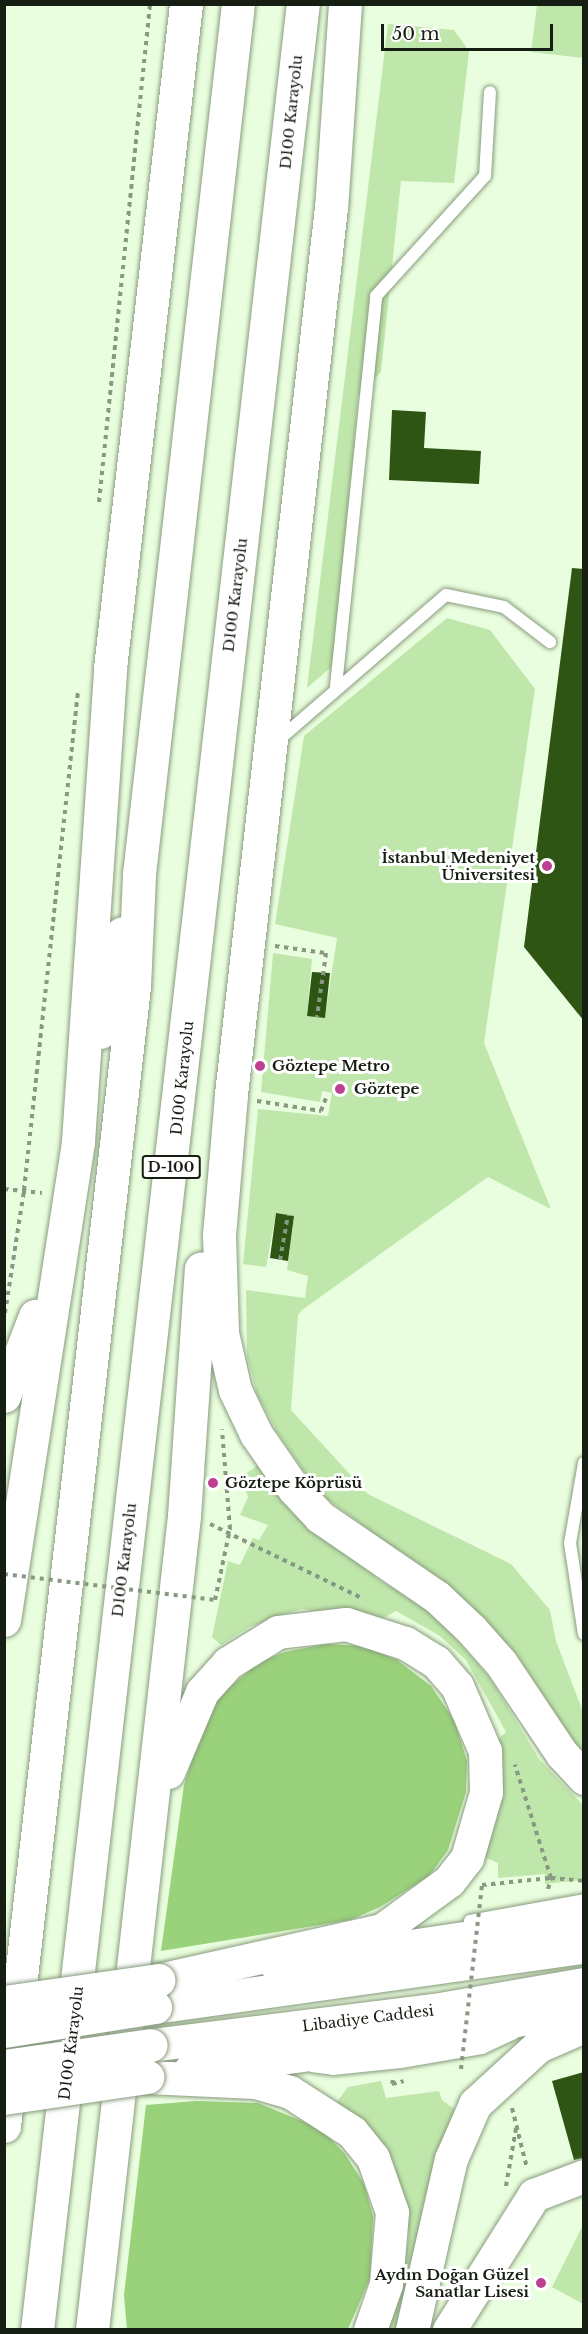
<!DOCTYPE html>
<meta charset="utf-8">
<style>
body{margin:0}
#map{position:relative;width:588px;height:2334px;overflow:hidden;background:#e9fede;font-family:"Libre Baskerville",serif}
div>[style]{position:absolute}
.green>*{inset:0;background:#c0e7ab}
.forest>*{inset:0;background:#9ad17b}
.building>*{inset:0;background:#2f5514}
.path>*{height:4px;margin-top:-2px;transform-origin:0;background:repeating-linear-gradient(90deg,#899882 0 4.5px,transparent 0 9px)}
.roads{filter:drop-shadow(0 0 2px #889b7e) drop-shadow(0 0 2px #889b7e)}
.lane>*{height:12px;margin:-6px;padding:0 6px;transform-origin:6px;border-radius:6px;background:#fff}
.secondary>*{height:33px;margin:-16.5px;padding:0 16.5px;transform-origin:16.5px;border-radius:16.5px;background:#fff}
.primary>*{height:33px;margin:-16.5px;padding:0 16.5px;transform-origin:16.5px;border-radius:16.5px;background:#fff}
.highway>*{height:33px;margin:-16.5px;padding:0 16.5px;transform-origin:16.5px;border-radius:16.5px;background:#fff}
.path-bridge>*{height:4px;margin-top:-2px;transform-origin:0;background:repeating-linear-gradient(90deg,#899882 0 4.5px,transparent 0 9px)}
.bridges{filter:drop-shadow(0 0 2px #889b7e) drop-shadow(0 0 2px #889b7e)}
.primary-bridge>*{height:33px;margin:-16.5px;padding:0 16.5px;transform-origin:16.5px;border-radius:16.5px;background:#fff}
.dots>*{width:16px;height:16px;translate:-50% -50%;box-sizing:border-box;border:3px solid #fff;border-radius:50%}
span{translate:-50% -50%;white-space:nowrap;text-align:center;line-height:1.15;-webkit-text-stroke:6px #fff;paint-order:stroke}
.shield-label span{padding:2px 4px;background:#fff;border:2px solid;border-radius:4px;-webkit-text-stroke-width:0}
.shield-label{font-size:14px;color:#161d12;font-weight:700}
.street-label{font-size:15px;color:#161d12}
.poi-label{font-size:15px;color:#161d12;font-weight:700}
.right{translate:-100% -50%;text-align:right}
.left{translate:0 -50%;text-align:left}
.frame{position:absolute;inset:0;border:6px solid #161d12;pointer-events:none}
.scale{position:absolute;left:381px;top:24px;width:172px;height:27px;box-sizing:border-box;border:3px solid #161d12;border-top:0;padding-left:8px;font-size:18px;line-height:21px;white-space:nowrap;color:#161d12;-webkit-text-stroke:4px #fff;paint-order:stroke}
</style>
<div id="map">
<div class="green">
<i style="clip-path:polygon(537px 5px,583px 5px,583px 58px,531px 52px)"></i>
<i style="clip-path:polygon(388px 24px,454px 30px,469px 51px,454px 183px,401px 181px,381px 372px,358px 396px,336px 663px,307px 688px)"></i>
<i style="clip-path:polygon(447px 618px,490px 630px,535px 689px,484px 1043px,551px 1209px,488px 1177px,302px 1310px,298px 1315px,291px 1410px,368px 1494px,511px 1564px,550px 1610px,556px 1641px,583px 1712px,583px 1756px,514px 1651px,462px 1599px,319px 1493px,277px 1432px,257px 1394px,247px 1356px,246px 1290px,305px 1298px,308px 1276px,287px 1270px,294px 1216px,276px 1213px,266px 1267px,243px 1264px,258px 1109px,328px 1116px,332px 1093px,322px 1091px,320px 1102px,261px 1092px,273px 953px,312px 959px,307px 1015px,325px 1017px,337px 938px,275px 924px,304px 736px)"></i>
<i style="clip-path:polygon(258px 1465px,308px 1525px,381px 1581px,431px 1611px,490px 1678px,539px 1759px,583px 1805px,583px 1880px,545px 1884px,545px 1874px,498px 1878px,498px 1863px,481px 1856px,496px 1741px,506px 1732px,466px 1660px,440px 1636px,396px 1611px,383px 1618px,301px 1609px,249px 1627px,221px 1645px,212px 1637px,228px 1561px,240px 1565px,253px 1538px,259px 1540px,268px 1525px,240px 1515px,248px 1497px,241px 1477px)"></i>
<i style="clip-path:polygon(381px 2081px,386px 2098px,439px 2091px,442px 2100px,456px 2110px,401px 2329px,384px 2329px,404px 2269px,409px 2235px,403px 2200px,379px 2142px,357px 2115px,336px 2103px,348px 2087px)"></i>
<i style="clip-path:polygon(583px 2225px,583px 2304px,552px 2287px)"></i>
</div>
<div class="forest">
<i style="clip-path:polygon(326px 1644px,363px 1646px,397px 1660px,431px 1686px,454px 1720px,467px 1761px,466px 1792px,448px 1850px,429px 1876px,380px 1907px,350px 1920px,161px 1951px,184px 1785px,207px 1712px,221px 1694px,260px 1662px,285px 1652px)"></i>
<i style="clip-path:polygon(196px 2101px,258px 2103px,321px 2129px,345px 2154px,364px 2184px,373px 2216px,370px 2278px,348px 2329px,127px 2330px,124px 2295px,146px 2105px)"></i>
</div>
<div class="building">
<i style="clip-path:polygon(392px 410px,426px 412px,424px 448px,481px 451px,479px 484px,389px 480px)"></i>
<i style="clip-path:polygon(572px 568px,584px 569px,584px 1021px,524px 947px)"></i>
<i style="clip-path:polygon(312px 972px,330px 973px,325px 1018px,307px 1016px)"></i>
<i style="clip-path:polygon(276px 1213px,294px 1216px,288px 1261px,270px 1258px)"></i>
<i style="clip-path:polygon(584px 2072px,584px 2158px,574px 2160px,552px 2081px)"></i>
</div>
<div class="path">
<i style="left:99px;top:502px;width:501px;rotate:-84.15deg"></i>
<i style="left:275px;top:946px;width:51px;rotate:7.8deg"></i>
<i style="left:326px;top:953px;width:65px;rotate:98deg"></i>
<i style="left:257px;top:1101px;width:65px;rotate:8.9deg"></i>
<i style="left:321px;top:1111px;width:14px;rotate:-69deg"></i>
<i style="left:4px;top:1189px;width:38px;rotate:6deg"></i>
<i style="left:280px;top:1260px;width:46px;rotate:-79.9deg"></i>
<i style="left:5px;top:1313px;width:124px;rotate:-81.2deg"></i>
<i style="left:24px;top:1190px;width:502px;rotate:-83.82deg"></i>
<i style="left:210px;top:1524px;width:169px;rotate:26deg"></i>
<i style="left:215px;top:1600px;width:73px;rotate:-78.1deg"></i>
<i style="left:230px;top:1529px;width:100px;rotate:-94.6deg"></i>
<i style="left:482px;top:1885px;width:69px;rotate:-5.8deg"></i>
<i style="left:551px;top:1878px;width:119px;rotate:-107.7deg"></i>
<i style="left:548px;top:1889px;width:11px;rotate:-75deg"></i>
<i style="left:551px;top:1878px;width:33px;rotate:5deg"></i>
<i style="left:393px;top:2080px;width:4px;rotate:104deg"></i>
<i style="left:392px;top:2084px;width:12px;rotate:-14deg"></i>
<i style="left:512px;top:2108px;width:62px;rotate:76deg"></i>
<i style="left:506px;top:2186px;width:59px;rotate:-80.2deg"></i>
</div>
<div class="roads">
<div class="lane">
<i style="left:336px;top:686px;width:392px;rotate:-84.1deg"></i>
<i style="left:376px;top:296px;width:162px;rotate:-47.8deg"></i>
<i style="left:485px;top:176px;width:84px;rotate:-86.6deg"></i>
<i style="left:275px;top:743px;width:226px;rotate:-40.9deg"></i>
<i style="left:446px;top:595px;width:59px;rotate:11.7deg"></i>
<i style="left:504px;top:607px;width:58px;rotate:37.3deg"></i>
<i style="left:584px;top:1463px;width:81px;rotate:99.9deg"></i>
<i style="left:570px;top:1543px;width:92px;rotate:81.3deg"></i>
<i style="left:470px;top:1921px;width:116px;rotate:-10.4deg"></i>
<i style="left:312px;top:2066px;width:21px;rotate:8deg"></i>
<i style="left:333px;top:2069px;width:68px;rotate:-5.9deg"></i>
<i style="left:401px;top:2062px;width:82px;rotate:-9.8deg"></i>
<i style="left:482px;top:2048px;width:35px;rotate:-25deg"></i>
</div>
<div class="secondary">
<i style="left:449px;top:2330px;width:160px;rotate:-57.8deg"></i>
<i style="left:534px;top:2195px;width:53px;rotate:-20.8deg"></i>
</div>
<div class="primary">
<i style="left:277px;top:1966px;width:310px;rotate:-8.5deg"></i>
<i style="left:155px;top:2007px;width:433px;rotate:-8deg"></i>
<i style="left:151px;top:2045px;width:285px;rotate:-7.1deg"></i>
<i style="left:434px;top:2010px;width:152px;rotate:-9.8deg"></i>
<i style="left:190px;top:2070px;width:190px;rotate:-7.6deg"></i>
<i style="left:378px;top:2045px;width:209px;rotate:-10.2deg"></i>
</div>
<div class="highway">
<i style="left:345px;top:4px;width:203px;rotate:93.9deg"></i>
<i style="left:331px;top:207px;width:894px;rotate:96.43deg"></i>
<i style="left:231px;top:1095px;width:141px;rotate:94.9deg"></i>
<i style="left:219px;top:1235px;width:98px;rotate:88.2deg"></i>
<i style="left:222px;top:1333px;width:58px;rotate:77.2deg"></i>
<i style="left:235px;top:1390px;width:49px;rotate:64.5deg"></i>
<i style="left:256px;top:1434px;width:67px;rotate:55.4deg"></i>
<i style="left:294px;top:1489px;width:38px;rotate:47deg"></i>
<i style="left:320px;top:1517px;width:142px;rotate:34.4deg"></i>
<i style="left:437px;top:1597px;width:47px;rotate:43.3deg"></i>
<i style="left:471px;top:1629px;width:45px;rotate:48.6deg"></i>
<i style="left:501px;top:1663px;width:110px;rotate:56.2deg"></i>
<i style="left:562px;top:1754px;width:33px;rotate:47deg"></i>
<i style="left:100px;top:1032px;width:101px;rotate:-77.5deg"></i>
<i style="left:4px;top:1396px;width:86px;rotate:-68.8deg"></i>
<i style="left:4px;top:1620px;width:485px;rotate:-81.2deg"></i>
<i style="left:78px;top:1141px;width:474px;rotate:-86.1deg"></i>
<i style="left:110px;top:668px;width:668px;rotate:-83.47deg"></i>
<i style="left:158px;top:1980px;width:230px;rotate:-12.6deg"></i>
<i style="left:382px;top:1930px;width:83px;rotate:-36.2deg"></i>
<i style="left:449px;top:1881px;width:29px;rotate:-52deg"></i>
<i style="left:467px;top:1858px;width:69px;rotate:-73.9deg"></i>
<i style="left:486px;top:1792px;width:41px;rotate:-91.4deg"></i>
<i style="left:485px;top:1751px;width:71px;rotate:-113.3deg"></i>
<i style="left:457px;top:1686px;width:32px;rotate:-131deg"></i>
<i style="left:436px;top:1662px;width:36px;rotate:-148deg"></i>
<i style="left:405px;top:1643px;width:62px;rotate:-162.1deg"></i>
<i style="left:346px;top:1624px;width:68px;rotate:173.3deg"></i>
<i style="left:278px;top:1632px;width:59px;rotate:148.2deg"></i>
<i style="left:228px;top:1663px;width:39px;rotate:132deg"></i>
<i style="left:202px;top:1692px;width:87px;rotate:113deg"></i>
<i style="left:147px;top:2077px;width:108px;rotate:2.7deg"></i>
<i style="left:255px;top:2082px;width:36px;rotate:16deg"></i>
<i style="left:290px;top:2092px;width:74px;rotate:32.8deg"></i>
<i style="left:352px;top:2132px;width:33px;rotate:51deg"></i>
<i style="left:373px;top:2158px;width:57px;rotate:70.6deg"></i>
<i style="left:392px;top:2212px;width:72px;rotate:94.8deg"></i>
<i style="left:386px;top:2284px;width:49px;rotate:109.2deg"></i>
<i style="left:4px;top:2126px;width:1147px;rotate:-83.49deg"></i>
<i style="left:134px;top:986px;width:112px;rotate:-87.4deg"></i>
<i style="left:139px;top:874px;width:876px;rotate:-83.51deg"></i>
<i style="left:37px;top:2330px;width:2341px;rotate:-83.48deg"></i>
<i style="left:92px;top:2330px;width:819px;rotate:-83.55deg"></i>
<i style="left:184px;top:1516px;width:248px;rotate:-86.1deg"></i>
<i style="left:412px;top:2330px;width:175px;rotate:-77.2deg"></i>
<i style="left:451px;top:2159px;width:60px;rotate:-66.4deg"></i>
<i style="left:475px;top:2104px;width:86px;rotate:-42.6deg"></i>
<i style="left:538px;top:2046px;width:50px;rotate:-23.5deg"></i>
</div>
</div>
<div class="path-bridge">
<i style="left:4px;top:1574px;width:213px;rotate:7deg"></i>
<i style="left:461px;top:2069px;width:185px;rotate:-83.5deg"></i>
</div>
<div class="bridges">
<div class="primary-bridge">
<i style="left:4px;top:2002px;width:156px;rotate:-8.1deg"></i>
<i style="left:4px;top:2031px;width:153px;rotate:-9deg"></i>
<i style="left:4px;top:2066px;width:148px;rotate:-8.1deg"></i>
<i style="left:4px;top:2098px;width:145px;rotate:-8.4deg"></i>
</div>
</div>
<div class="dots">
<i style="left:547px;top:866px;background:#be4191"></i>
<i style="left:260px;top:1066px;background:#be4191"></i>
<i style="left:340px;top:1089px;background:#be4191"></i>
<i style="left:213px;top:1483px;background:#be4191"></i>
<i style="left:541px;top:2283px;background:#be4191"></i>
</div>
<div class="shield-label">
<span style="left:171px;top:1167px">D-100</span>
</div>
<div class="street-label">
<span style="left:291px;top:112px;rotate:-84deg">D100 Karayolu</span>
<span style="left:235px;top:595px;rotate:-83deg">D100 Karayolu</span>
<span style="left:182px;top:1078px;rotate:-84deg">D100 Karayolu</span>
<span style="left:124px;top:1560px;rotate:-83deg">D100 Karayolu</span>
<span style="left:368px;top:2018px;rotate:-7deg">Libadiye Caddesi</span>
<span style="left:71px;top:2043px;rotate:-83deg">D100 Karayolu</span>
</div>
<div class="poi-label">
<span class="right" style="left:535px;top:866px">İstanbul Medeniyet<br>Üniversitesi</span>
<span class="left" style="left:272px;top:1066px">Göztepe Metro</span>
<span class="left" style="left:354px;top:1089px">Göztepe</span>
<span class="left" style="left:225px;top:1483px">Göztepe Köprüsü</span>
<span class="right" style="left:529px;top:2283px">Aydın Doğan Güzel<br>Sanatlar Lisesi</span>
</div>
<div class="frame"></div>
<div class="scale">50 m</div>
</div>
